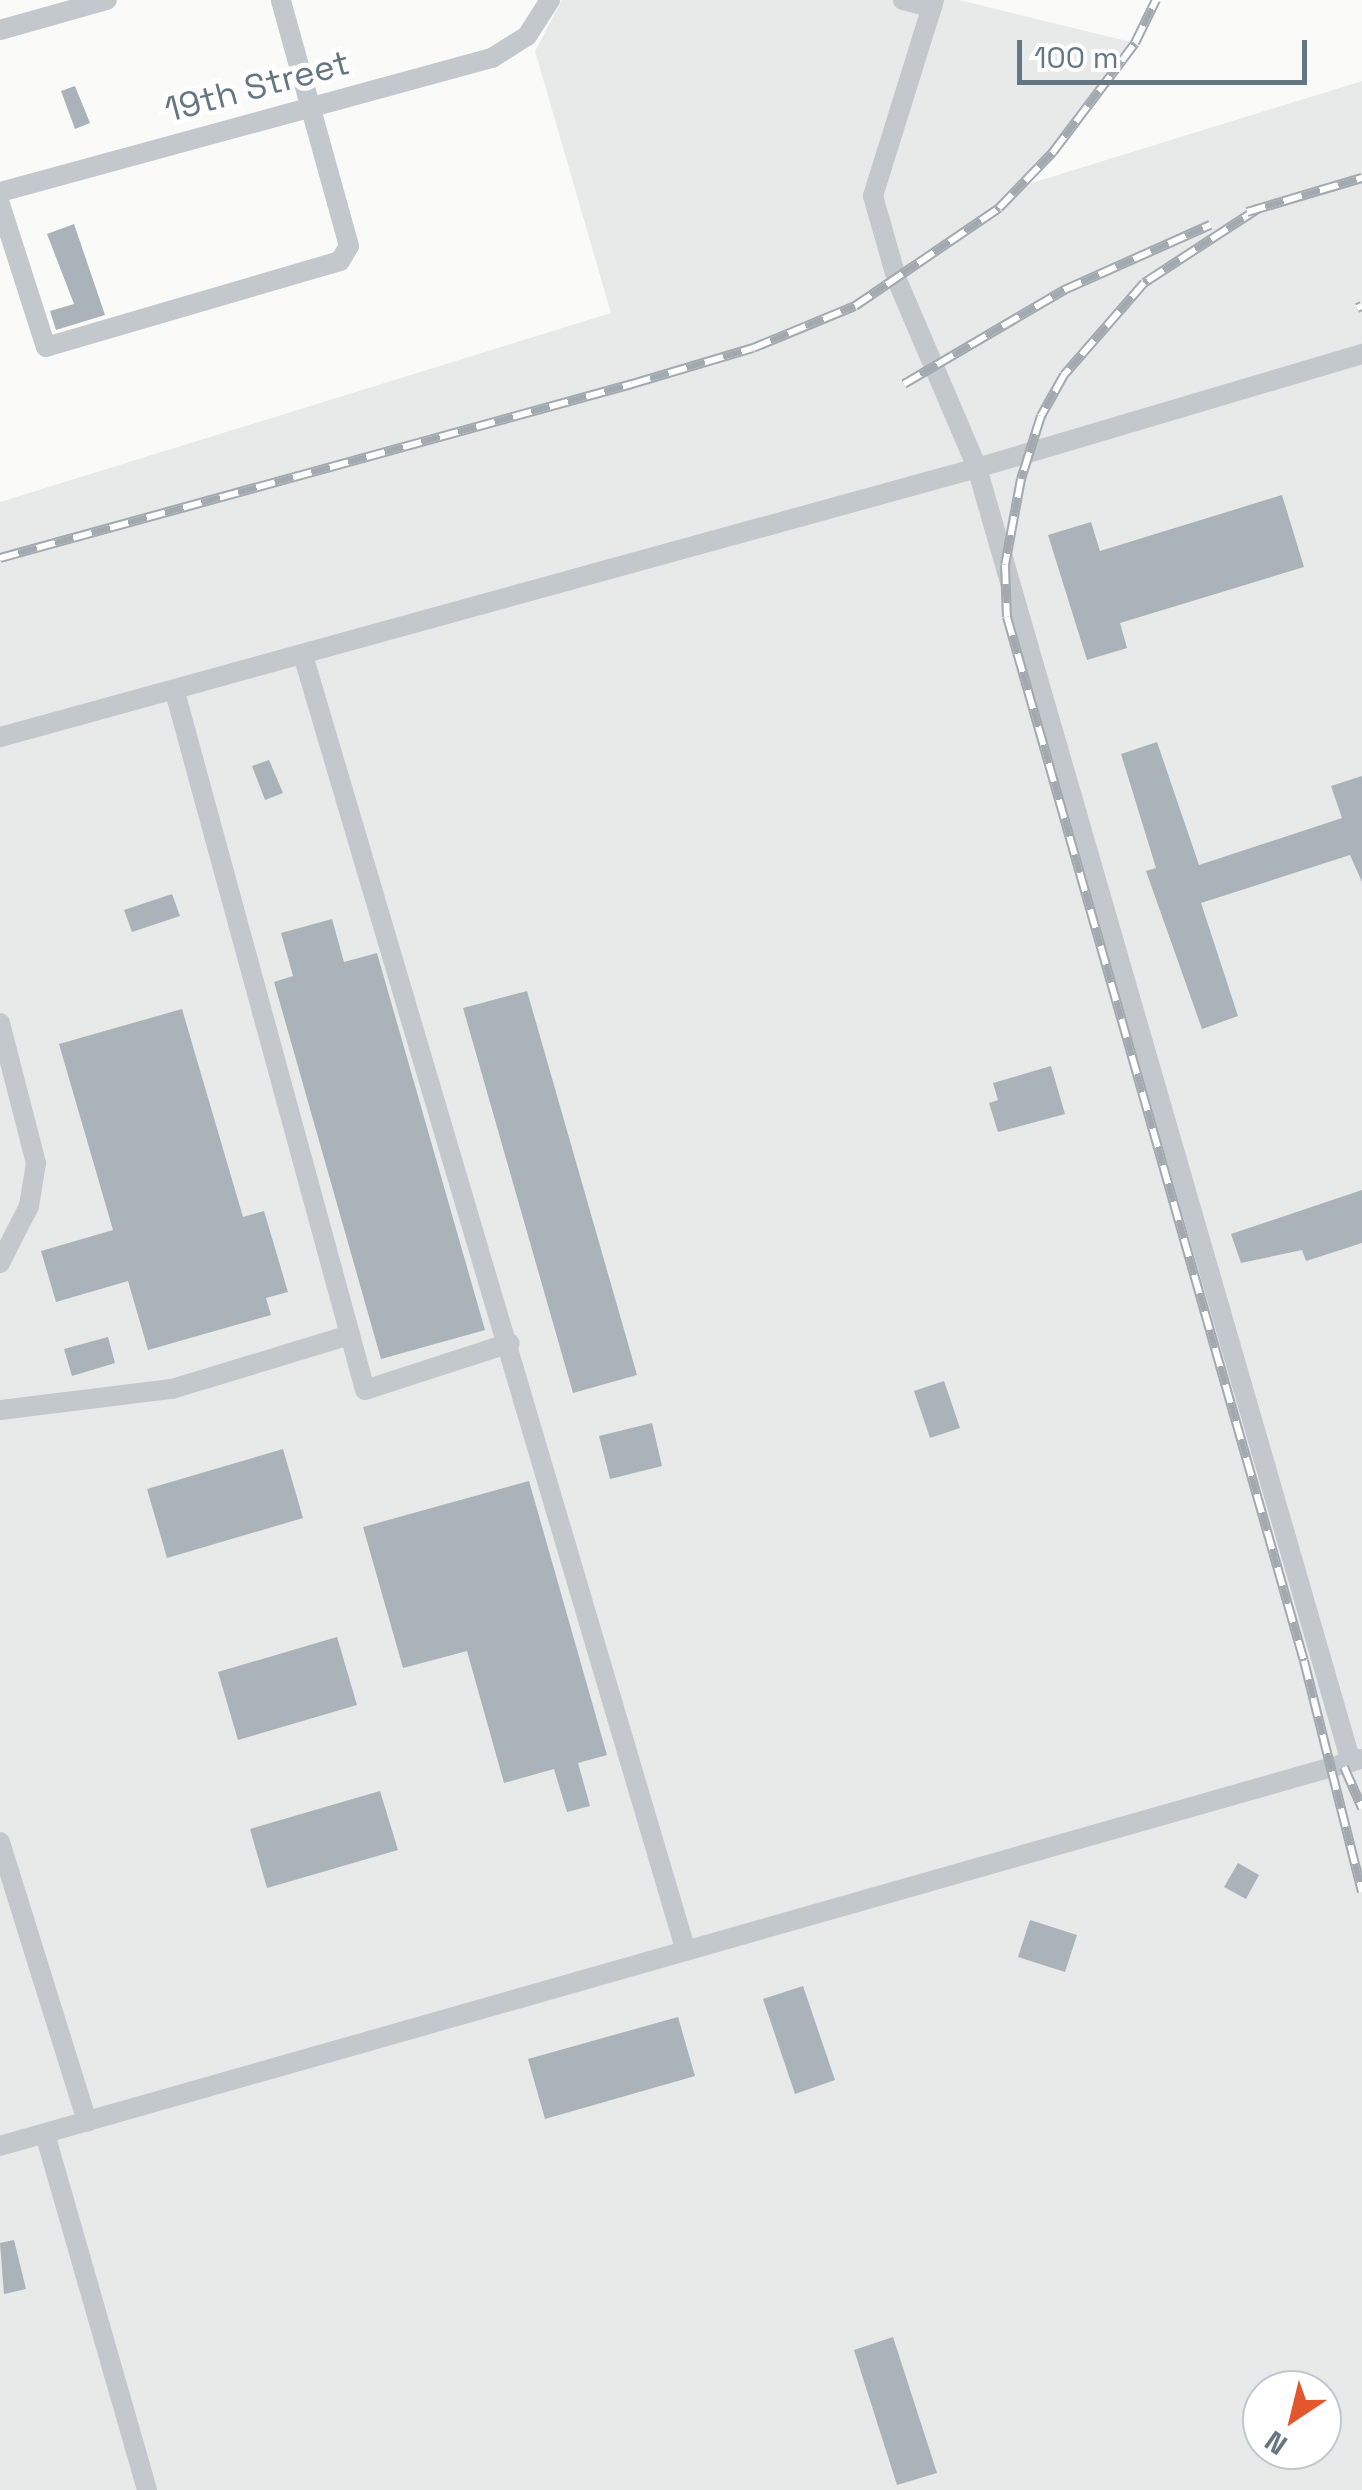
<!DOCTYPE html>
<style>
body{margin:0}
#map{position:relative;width:1362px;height:2490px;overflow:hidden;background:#fafaf8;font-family:"Space Grotesk",sans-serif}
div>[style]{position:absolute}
.built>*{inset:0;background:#e8e9e9}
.building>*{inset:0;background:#aab3b9}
.minor>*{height:20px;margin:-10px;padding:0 10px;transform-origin:10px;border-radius:10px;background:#c3c8cc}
.rail>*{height:10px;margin-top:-5px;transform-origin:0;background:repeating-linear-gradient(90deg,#fff 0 19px,#a2aab0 0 38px);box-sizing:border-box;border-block:2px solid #a2aab0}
span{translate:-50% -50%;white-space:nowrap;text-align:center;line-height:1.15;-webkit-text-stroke:10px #fff;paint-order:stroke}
.street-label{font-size:35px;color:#657683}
.north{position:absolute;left:1242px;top:2370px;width:100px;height:100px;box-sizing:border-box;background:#fff;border:2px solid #c1c8cd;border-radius:50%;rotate:215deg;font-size:28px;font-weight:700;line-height:40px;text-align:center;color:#657683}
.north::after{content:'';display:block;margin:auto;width:35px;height:45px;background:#e4572e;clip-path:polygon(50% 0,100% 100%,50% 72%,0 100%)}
.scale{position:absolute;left:1017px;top:40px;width:290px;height:45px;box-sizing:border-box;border:5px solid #657683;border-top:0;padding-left:12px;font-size:30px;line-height:35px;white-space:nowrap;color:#657683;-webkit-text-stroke:8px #fff;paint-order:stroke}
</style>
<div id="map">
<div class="built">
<i style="clip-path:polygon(evenodd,562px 0,959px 0,1135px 43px,1022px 186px,1362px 81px,1362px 2490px,0 2490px,0 502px,611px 313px,535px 51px,562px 0,1262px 2390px,1322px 2390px,1322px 2450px,1262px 2450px,1262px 2390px)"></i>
</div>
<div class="building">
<i style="clip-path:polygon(75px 86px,90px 123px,75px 129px,61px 91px)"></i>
<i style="clip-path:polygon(74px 224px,105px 315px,56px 330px,50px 311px,74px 304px,47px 234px)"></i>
<i style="clip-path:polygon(1282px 495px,1304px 567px,1120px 623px,1127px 648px,1087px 660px,1048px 535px,1091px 522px,1100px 551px)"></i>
<i style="clip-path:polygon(1157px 742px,1199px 865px,1342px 818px,1331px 786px,1362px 776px,1362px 882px,1350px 855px,1201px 903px,1238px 1016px,1202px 1029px,1146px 871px,1156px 868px,1121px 754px)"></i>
<i style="clip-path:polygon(269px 760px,283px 793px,265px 800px,252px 766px)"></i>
<i style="clip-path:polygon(172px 894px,180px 916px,132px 932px,124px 910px)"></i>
<i style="clip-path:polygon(332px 919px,344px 962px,377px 953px,485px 1330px,381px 1359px,274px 982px,293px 976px,281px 933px)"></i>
<i style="clip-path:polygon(527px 991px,637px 1375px,573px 1393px,463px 1008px)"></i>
<i style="clip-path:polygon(182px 1009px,243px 1217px,264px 1211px,288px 1292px,266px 1298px,271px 1315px,148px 1350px,128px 1281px,56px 1302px,41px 1251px,113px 1230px,59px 1044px)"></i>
<i style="clip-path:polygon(1051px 1066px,1065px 1114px,998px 1132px,989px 1103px,998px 1100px,993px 1083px)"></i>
<i style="clip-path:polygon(1362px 1190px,1362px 1243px,1306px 1261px,1302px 1250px,1241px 1263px,1231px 1234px)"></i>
<i style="clip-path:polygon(108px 1337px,115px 1363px,72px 1376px,64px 1349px)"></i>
<i style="clip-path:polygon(944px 1381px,960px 1428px,930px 1438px,914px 1391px)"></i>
<i style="clip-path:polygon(652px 1423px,662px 1466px,610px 1479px,599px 1436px)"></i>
<i style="clip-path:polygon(283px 1449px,303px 1518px,167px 1558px,147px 1489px)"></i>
<i style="clip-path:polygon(529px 1481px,607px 1755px,578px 1763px,590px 1806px,567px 1812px,554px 1769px,504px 1783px,467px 1651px,403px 1668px,363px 1527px)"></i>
<i style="clip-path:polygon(337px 1637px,357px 1705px,238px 1740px,218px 1672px)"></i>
<i style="clip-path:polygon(380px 1791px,398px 1850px,267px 1888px,250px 1829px)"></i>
<i style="clip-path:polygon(1238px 1863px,1259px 1875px,1246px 1899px,1224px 1887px)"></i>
<i style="clip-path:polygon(1030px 1920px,1077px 1935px,1065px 1972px,1018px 1957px)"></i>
<i style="clip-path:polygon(803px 1986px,835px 2080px,795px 2094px,763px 1999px)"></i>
<i style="clip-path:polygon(678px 2017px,695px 2076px,545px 2119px,528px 2059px)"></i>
<i style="clip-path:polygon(14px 2240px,26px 2289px,4px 2294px,0 2243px)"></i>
<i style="clip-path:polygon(893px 2337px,937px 2473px,897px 2485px,854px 2350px)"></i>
</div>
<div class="minor">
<i style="left:903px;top:0;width:30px;rotate:14deg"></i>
<i style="left:934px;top:0;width:205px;rotate:107.3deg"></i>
<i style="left:873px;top:196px;width:87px;rotate:74.1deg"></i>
<i style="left:897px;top:280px;width:204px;rotate:66.9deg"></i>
<i style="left:977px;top:468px;width:1347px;rotate:73.88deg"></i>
<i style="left:0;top:30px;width:111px;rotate:-15.7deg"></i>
<i style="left:0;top:192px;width:510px;rotate:-15.24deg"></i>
<i style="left:492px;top:58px;width:41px;rotate:-32.2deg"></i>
<i style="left:527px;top:36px;width:43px;rotate:-57.4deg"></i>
<i style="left:0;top:204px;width:150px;rotate:72.2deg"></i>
<i style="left:46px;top:347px;width:306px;rotate:-16.3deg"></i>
<i style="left:340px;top:261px;width:17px;rotate:-59deg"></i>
<i style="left:349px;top:246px;width:255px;rotate:-105.5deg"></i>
<i style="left:303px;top:655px;width:1351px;rotate:73.54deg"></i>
<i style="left:175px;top:692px;width:723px;rotate:74.77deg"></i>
<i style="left:365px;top:1390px;width:152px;rotate:-18deg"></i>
<i style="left:0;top:737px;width:1013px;rotate:-15.39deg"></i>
<i style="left:977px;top:468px;width:402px;rotate:-16.5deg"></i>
<i style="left:0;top:1023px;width:145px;rotate:75.6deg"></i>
<i style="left:36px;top:1163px;width:44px;rotate:99.2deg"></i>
<i style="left:29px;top:1206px;width:64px;rotate:117deg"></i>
<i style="left:0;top:1410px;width:173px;rotate:-7deg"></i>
<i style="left:172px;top:1389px;width:186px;rotate:-16.9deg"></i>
<i style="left:0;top:1842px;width:293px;rotate:72.7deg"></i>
<i style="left:45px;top:2134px;width:370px;rotate:74deg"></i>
<i style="left:0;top:2146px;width:1414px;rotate:-15.88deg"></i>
</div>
<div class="rail">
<i style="left:1259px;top:208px;width:137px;rotate:146.9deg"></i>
<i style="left:1144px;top:283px;width:122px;rotate:131deg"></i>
<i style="left:1064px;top:375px;width:47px;rotate:119.3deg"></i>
<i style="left:1041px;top:416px;width:66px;rotate:107.6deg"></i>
<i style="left:1021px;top:479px;width:87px;rotate:100.5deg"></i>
<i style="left:1005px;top:565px;width:52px;rotate:87.8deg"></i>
<i style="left:1007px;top:617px;width:1085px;rotate:74.12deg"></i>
<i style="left:1304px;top:1661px;width:238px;rotate:75.9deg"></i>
<i style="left:1247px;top:212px;width:120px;rotate:-16.5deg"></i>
<i style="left:1357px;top:308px;width:5px;rotate:-22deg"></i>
<i style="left:904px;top:384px;width:186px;rotate:-30.4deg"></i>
<i style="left:1064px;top:290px;width:160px;rotate:-24deg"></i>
<i style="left:0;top:558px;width:656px;rotate:-15.39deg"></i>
<i style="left:632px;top:384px;width:126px;rotate:-16.6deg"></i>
<i style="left:753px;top:348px;width:110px;rotate:-22.4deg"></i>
<i style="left:855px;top:306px;width:174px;rotate:-34.2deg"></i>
<i style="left:999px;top:208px;width:78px;rotate:-46deg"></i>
<i style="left:1053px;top:152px;width:136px;rotate:-53deg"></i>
<i style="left:1135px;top:43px;width:48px;rotate:-64deg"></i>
<i style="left:1344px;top:1767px;width:45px;rotate:66.3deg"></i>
</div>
<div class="street-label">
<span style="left:257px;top:86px;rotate:-15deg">19th Street</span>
</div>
<div class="north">N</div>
<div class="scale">100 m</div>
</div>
